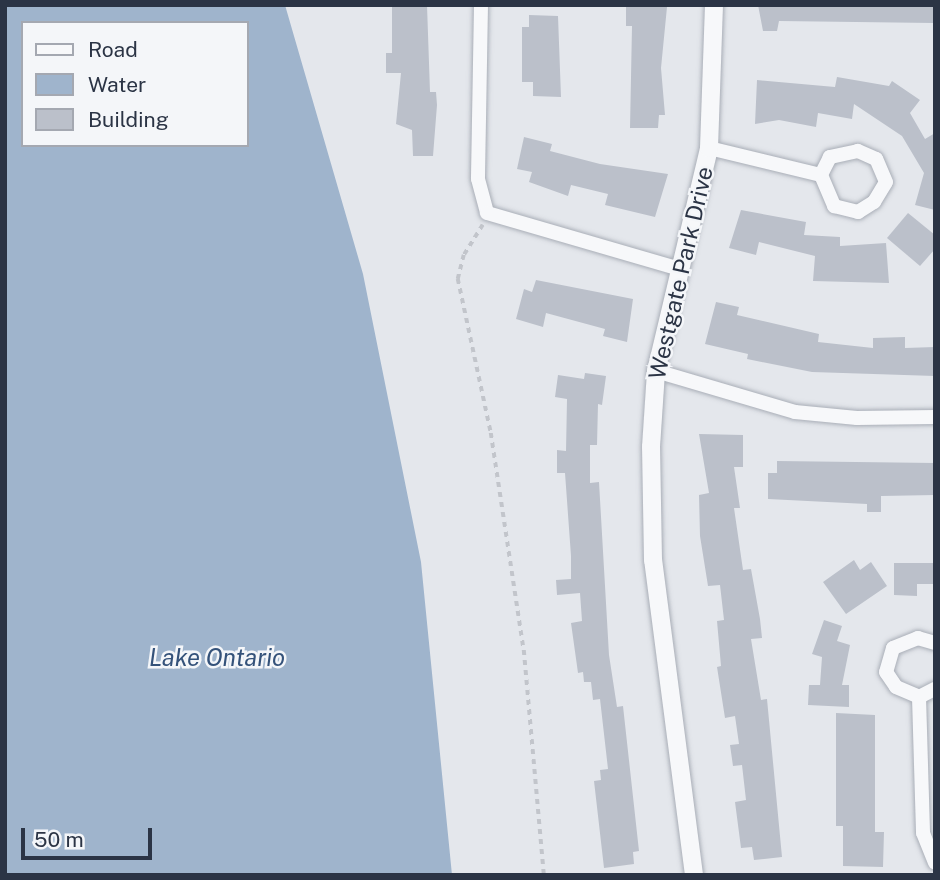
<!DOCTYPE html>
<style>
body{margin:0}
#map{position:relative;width:940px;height:880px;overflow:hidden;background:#e4e7ec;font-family:"Public Sans",sans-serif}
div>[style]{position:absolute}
.water>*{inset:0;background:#9fb4cc}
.building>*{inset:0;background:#bbc0ca}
.path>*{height:3.5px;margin-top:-1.75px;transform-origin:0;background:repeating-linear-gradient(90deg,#c2c5cb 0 5px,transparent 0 10px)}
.roads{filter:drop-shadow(0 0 2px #a9aeb7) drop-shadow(0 0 2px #a9aeb7)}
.minor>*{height:14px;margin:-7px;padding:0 7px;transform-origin:7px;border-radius:7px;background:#f7f8fa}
.tertiary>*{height:18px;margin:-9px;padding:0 9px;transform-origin:9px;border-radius:9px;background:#f7f8fa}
span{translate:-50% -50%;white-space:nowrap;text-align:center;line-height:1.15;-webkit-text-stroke:5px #f4f6f9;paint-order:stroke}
.street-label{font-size:23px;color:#2b3445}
.water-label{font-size:24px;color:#34527a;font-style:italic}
.frame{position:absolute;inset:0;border:7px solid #2b3445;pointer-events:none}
.legend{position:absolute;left:21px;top:21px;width:228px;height:126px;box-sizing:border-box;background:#f4f6f9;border:2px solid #a4a8b1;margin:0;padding:9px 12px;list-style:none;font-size:21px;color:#2b3445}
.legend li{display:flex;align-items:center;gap:14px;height:35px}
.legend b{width:35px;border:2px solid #a4a8b1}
.scale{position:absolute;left:21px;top:828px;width:131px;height:32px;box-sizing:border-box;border:4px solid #2b3445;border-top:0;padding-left:9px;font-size:21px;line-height:24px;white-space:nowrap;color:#2b3445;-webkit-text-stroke:5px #f4f6f9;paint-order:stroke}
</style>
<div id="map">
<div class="water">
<i style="clip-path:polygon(evenodd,5px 5px,285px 5px,363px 274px,421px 562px,452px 875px,5px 875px,5px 5px,23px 23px,247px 23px,247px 145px,23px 145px,23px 23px)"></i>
</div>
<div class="building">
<i style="clip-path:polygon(392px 5px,427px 5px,430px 92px,436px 92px,437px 105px,433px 156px,413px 156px,412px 130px,396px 124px,401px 73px,386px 73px,386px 53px,392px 53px)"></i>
<i style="clip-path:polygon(626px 5px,667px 7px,661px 68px,665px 115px,659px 115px,658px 128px,630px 128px,632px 26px,626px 26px)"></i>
<i style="clip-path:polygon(758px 5px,934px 5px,933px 23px,779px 21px,777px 31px,763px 31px)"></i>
<i style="clip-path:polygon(529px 15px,558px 16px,561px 97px,533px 96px,533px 82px,522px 82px,522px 27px,529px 27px)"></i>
<i style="clip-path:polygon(837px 77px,889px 86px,892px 81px,920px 100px,910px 113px,925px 139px,935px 133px,935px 210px,915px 205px,924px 173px,902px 136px,854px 104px,852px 119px,818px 113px,816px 127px,779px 120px,755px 124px,757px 80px,835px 87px)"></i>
<i style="clip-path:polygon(524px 137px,552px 144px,550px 151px,600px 164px,668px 174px,655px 217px,605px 205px,608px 194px,571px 185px,568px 196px,529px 182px,532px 172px,517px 169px)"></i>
<i style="clip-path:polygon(741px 210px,806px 222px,804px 235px,840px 237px,840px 246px,886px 243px,889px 283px,813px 281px,815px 256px,759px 242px,756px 255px,729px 248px)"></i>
<i style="clip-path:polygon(908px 213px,935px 235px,935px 249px,920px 266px,887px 238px)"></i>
<i style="clip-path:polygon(536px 280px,633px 299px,627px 342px,603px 336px,605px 329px,546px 313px,543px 327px,516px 319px,524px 289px,532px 292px)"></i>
<i style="clip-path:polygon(716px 302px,739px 307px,737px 315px,819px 334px,818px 342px,873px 348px,873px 338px,905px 337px,905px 348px,935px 347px,935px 376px,812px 372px,747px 359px,748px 354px,705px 344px)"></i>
<i style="clip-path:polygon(585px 373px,606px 376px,602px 405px,598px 404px,597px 445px,590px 445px,590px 483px,599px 482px,609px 655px,617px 707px,623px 706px,639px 851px,633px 852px,634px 864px,604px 868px,594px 781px,601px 780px,600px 770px,608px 769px,600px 699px,593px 700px,591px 682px,584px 682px,583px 672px,578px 673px,571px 623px,582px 621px,580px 593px,557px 595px,556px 580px,571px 579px,571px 556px,565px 473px,557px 473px,557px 450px,566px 451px,567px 399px,555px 397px,558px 375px,584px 379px)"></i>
<i style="clip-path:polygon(699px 434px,743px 435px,743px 467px,734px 467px,740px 508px,734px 508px,743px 570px,751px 569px,760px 619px,762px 638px,751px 639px,761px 700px,767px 699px,782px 857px,754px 860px,752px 847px,741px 848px,735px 802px,746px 800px,742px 765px,733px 766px,730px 745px,739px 744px,735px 716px,725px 718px,717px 667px,721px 666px,717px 621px,724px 620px,720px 585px,708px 586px,700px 536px,699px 495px,709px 493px)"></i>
<i style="clip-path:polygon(777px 461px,935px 463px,935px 495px,881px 496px,881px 512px,867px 512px,867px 504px,768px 499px,768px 473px,777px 473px)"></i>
<i style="clip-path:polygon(854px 560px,860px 570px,871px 562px,887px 586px,846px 614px,823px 582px)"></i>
<i style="clip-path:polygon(894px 563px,935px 563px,935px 584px,917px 584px,917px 596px,894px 595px)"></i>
<i style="clip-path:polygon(824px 620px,842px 626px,837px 641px,850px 645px,842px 685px,849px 685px,849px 707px,808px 705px,809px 685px,820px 685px,822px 657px,812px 654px)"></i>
<i style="clip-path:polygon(836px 713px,875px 715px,875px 832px,884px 832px,883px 867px,843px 866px,843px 826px,836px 826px)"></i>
</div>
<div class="path">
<i style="left:483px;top:225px;width:36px;rotate:122deg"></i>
<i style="left:464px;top:255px;width:25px;rotate:104deg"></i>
<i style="left:458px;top:279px;width:157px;rotate:77.9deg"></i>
<i style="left:491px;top:433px;width:219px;rotate:81.4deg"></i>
<i style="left:524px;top:650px;width:226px;rotate:84.9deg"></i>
</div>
<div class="roads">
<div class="minor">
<i style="left:481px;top:5px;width:174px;rotate:91deg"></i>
<i style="left:478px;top:179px;width:35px;rotate:75deg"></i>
<i style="left:487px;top:213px;width:201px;rotate:16.2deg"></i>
<i style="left:709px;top:148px;width:115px;rotate:13.6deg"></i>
<i style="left:821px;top:175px;width:34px;rotate:67deg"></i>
<i style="left:834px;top:206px;width:25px;rotate:14deg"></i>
<i style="left:858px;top:212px;width:19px;rotate:-32deg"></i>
<i style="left:874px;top:202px;width:23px;rotate:-59deg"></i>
<i style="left:886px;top:182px;width:25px;rotate:-113deg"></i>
<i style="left:876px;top:159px;width:20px;rotate:-156deg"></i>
<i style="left:858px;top:151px;width:29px;rotate:168deg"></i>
<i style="left:830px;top:157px;width:20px;rotate:117deg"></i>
<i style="left:656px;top:371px;width:145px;rotate:16.4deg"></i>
<i style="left:795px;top:412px;width:62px;rotate:5.5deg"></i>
<i style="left:857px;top:418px;width:78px;rotate:-0.7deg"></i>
<i style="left:935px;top:643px;width:18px;rotate:-164deg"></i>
<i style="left:918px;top:638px;width:27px;rotate:158deg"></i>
<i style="left:893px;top:648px;width:25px;rotate:106deg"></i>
<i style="left:886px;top:672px;width:18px;rotate:56deg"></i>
<i style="left:896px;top:687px;width:25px;rotate:23deg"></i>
<i style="left:919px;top:697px;width:18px;rotate:-27deg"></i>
<i style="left:919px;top:697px;width:136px;rotate:88.3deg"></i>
<i style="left:923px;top:833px;width:32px;rotate:68deg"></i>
</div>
<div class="tertiary">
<i style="left:694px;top:875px;width:318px;rotate:-97.4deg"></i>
<i style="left:653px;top:560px;width:113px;rotate:-91deg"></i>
<i style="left:651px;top:447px;width:76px;rotate:-86.2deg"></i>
<i style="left:656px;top:371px;width:229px;rotate:-76.6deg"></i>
<i style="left:709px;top:148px;width:143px;rotate:-88deg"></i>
</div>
</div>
<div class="street-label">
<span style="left:681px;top:273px;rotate:-77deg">Westgate Park Drive</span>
</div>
<div class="water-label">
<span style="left:217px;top:658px">Lake Ontario</span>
</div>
<div class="frame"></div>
<ul class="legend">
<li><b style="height:9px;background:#f7f8fa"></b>Road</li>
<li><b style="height:19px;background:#9fb4cc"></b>Water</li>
<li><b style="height:19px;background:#bbc0ca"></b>Building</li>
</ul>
<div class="scale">50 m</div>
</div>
